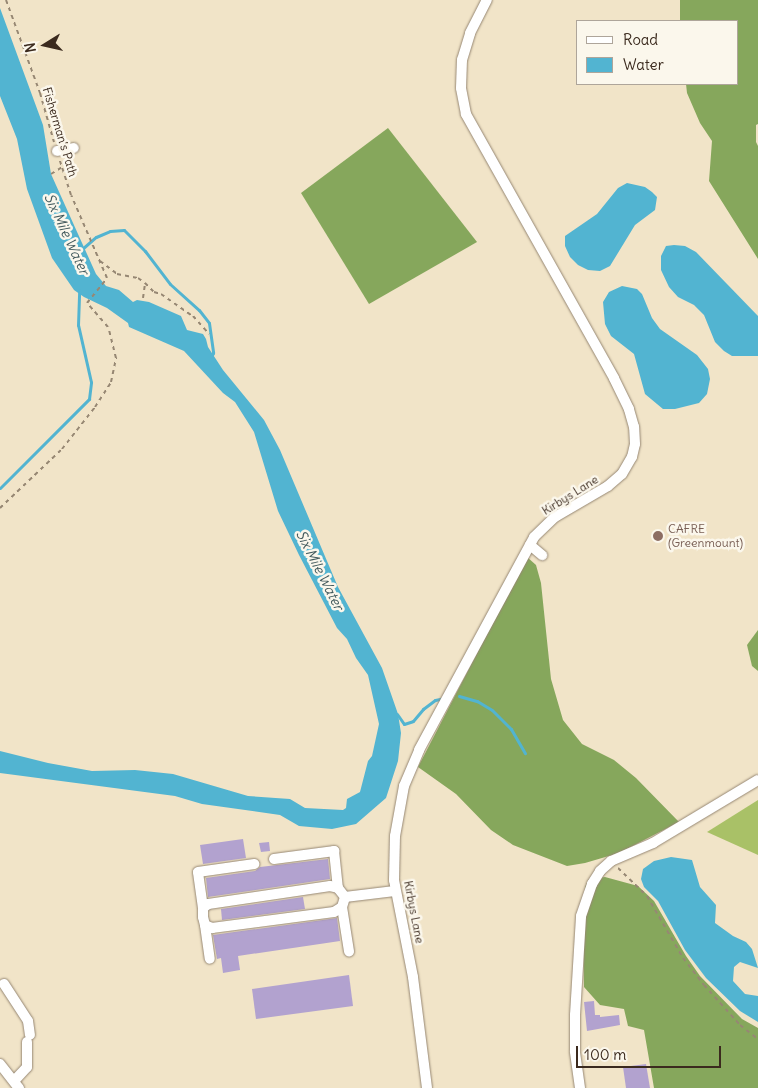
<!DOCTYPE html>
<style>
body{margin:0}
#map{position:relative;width:758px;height:1088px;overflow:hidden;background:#f1e4c8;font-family:Delius,sans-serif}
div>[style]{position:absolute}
.green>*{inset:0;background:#a9c167}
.forest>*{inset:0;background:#86a75c}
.water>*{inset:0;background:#52b4d1}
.stream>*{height:3px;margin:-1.5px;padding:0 1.5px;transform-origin:1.5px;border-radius:1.5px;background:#52b4d1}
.building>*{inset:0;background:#b2a2cf}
.path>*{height:2px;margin-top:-1px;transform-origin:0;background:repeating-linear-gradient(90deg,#968773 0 4px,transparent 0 8px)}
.roads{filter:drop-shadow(0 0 1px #968773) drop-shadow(0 0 1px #968773)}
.minor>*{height:10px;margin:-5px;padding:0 5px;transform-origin:5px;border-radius:5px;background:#fff}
.dots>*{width:14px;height:14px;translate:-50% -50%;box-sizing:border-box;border:2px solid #fbf7ec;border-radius:50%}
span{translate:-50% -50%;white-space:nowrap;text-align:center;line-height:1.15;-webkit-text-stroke:5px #fbf7ec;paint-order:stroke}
.street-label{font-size:12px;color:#3b2a1e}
.education-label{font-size:12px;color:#785e54}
.left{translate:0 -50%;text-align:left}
.water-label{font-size:14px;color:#435a5d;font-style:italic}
.legend{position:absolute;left:576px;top:20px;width:162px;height:65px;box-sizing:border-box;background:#fbf7ec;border:1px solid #aea59a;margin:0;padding:6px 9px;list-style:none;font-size:15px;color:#3b2a1e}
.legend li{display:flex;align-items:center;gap:10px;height:25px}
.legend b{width:25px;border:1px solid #aea59a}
.north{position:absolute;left:20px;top:20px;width:50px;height:50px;-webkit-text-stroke:4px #fbf7ec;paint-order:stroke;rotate:260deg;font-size:14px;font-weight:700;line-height:20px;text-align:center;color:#3b2a1e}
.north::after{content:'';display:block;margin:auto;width:18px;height:22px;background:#3b2a1e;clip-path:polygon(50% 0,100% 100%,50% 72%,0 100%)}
.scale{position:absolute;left:576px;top:1046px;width:145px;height:22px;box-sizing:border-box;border:2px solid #3b2a1e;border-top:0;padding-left:6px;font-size:15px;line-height:18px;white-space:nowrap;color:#3b2a1e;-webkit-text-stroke:4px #fbf7ec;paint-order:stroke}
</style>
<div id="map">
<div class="green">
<i style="clip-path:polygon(758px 800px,758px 855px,707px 832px)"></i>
</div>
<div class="forest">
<i style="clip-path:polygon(680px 0,758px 0,758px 124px,756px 125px,756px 142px,758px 146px,758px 259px,709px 181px,712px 141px,700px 123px,687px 93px,686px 84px,737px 84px,737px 21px,680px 21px)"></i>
<i style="clip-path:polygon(388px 128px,477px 242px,369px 304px,301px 193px)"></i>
<i style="clip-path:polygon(527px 557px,536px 565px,541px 583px,551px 679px,563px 720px,582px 744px,614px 760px,636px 778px,679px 822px,619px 853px,585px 863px,567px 866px,513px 845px,491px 830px,456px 794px,418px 767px)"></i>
<i style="clip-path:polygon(758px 630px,758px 671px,752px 666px,747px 645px)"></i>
<i style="clip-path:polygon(605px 877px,638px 886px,654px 901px,686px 956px,700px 976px,742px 1019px,758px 1028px,758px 1088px,654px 1088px,644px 1030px,628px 1026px,624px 1009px,600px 1005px,584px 987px,583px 934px,585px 887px,589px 879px)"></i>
</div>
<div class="water">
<i style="clip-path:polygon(0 8px,43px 125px,51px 174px,96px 274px,106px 286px,119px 290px,133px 302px,137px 300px,149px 302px,181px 316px,187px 330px,203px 334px,206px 339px,208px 347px,223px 370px,264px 420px,280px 450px,338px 587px,382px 668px,398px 714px,401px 733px,398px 761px,386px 798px,356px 824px,332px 829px,299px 826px,280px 815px,202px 804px,175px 796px,0 773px,0 751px,48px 763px,92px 771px,135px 770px,173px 774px,248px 796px,290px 799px,305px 808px,343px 810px,346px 808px,347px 799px,360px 792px,368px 761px,372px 756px,379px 724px,368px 675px,356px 658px,347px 639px,337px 628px,299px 555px,278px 511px,254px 432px,235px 402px,223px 393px,184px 351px,129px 327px,128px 323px,107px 308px,84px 297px,74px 290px,52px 258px,27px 189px,17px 139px,0 96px)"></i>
<i style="clip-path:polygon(627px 183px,645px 187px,652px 192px,657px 197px,655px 210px,635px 225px,610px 266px,600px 271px,588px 270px,578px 265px,570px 257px,565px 246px,565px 236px,597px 214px,618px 188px)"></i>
<i style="clip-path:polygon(674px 245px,685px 246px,696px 252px,758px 316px,758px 356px,732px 356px,724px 351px,715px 342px,704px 315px,694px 305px,678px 297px,669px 287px,661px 270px,661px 256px,666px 246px)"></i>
<i style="clip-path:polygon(622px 286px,637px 289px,642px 294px,652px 318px,660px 329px,697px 355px,708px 369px,710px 379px,707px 394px,699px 403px,675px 409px,663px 409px,645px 394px,634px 354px,611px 336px,605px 324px,603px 302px,609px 292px)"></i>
<i style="clip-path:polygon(671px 857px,692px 860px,700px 887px,716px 905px,715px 923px,733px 936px,746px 942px,752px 949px,758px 968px,740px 962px,734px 967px,733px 981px,745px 994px,758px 996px,758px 1022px,740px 1011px,706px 978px,685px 950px,658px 901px,644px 887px,641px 879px,643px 869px,654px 861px)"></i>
</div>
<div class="stream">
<i style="left:82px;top:249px;width:18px;rotate:-41deg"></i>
<i style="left:96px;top:237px;width:15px;rotate:-23deg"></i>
<i style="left:110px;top:231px;width:14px;rotate:-4deg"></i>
<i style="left:124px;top:230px;width:30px;rotate:45deg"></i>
<i style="left:145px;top:251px;width:41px;rotate:52.9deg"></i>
<i style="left:170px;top:284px;width:39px;rotate:42deg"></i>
<i style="left:199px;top:310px;width:16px;rotate:52deg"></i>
<i style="left:209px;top:323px;width:30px;rotate:82deg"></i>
<i style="left:213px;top:353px;width:4px;rotate:117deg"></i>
<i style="left:0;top:488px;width:126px;rotate:-45deg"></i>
<i style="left:89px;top:399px;width:17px;rotate:-83deg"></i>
<i style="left:91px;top:382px;width:58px;rotate:-102.8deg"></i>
<i style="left:78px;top:325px;width:35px;rotate:-88deg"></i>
<i style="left:459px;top:696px;width:19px;rotate:16deg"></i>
<i style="left:477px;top:701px;width:17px;rotate:31deg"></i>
<i style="left:492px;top:710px;width:27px;rotate:45deg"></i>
<i style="left:511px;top:729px;width:28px;rotate:60deg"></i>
<i style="left:397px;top:714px;width:12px;rotate:55deg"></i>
<i style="left:404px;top:724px;width:9px;rotate:-18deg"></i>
<i style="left:413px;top:721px;width:16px;rotate:-50deg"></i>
<i style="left:423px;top:709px;width:15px;rotate:-37deg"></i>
<i style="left:435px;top:700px;width:10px;rotate:-11deg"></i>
</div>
<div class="building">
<i style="clip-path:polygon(243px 839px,246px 858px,203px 864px,200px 845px)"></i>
<i style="clip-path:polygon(269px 842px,270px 851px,261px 852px,259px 843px)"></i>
<i style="clip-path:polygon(328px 859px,330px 879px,208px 897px,206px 878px,255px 871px,260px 867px)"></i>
<i style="clip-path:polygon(303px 897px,305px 909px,222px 920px,221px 909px)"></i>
<i style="clip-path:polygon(337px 918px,340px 941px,238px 956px,240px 970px,223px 973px,221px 958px,217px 959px,213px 935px)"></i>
<i style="clip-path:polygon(349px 975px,353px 1006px,256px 1019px,252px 989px)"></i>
<i style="clip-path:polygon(594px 1001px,595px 1015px,600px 1015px,600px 1017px,619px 1015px,620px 1025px,587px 1031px,584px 1002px)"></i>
<i style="clip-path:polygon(646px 1064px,650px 1088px,626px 1088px,623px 1067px)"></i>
</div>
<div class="path">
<i style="left:6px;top:0;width:99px;rotate:69.9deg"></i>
<i style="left:40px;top:93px;width:51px;rotate:74.1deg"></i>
<i style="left:51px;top:174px;width:13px;rotate:-32deg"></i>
<i style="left:100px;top:261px;width:21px;rotate:37deg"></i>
<i style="left:117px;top:274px;width:21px;rotate:11deg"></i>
<i style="left:138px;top:278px;width:9px;rotate:36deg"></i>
<i style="left:145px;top:283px;width:13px;rotate:45deg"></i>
<i style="left:154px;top:292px;width:7px;rotate:16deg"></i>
<i style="left:161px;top:294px;width:39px;rotate:35deg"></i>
<i style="left:193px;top:316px;width:24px;rotate:48deg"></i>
<i style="left:143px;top:298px;width:15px;rotate:-82deg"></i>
<i style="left:0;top:508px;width:86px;rotate:-43.6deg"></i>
<i style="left:62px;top:449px;width:53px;rotate:-51.8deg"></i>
<i style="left:95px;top:407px;width:30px;rotate:-57deg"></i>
<i style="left:111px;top:382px;width:25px;rotate:-78deg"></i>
<i style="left:116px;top:358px;width:32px;rotate:-104deg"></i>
<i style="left:108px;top:327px;width:32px;rotate:-131deg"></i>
<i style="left:87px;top:303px;width:32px;rotate:-51deg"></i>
<i style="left:107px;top:278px;width:90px;rotate:-113.4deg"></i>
<i style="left:71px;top:195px;width:36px;rotate:-108deg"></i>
<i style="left:618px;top:868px;width:40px;rotate:44deg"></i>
<i style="left:647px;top:896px;width:72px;rotate:59.9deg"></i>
<i style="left:683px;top:958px;width:34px;rotate:52deg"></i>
<i style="left:704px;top:985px;width:54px;rotate:48deg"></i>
<i style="left:740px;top:1025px;width:23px;rotate:38deg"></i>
</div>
<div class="roads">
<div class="minor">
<i style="left:57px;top:151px;width:17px;rotate:-10deg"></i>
<i style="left:530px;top:545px;width:16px;rotate:40deg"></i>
<i style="left:274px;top:859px;width:61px;rotate:-7.6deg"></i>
<i style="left:334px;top:851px;width:37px;rotate:84deg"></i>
<i style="left:345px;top:897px;width:11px;rotate:-128deg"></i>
<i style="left:338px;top:888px;width:8px;rotate:-166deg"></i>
<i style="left:330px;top:886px;width:123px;rotate:171.6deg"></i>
<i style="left:208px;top:904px;width:6px;rotate:141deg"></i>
<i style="left:203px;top:908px;width:9px;rotate:90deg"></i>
<i style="left:203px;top:917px;width:8px;rotate:76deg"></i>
<i style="left:205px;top:925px;width:8px;rotate:23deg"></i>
<i style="left:212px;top:928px;width:123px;rotate:-7.5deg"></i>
<i style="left:334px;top:912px;width:9px;rotate:-32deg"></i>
<i style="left:342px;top:907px;width:10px;rotate:-73deg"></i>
<i style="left:345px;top:897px;width:50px;rotate:-6.8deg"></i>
<i style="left:342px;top:907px;width:45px;rotate:81deg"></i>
<i style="left:203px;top:908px;width:36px;rotate:-98deg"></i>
<i style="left:198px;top:872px;width:57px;rotate:-8.1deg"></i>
<i style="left:205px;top:925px;width:34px;rotate:82deg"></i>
<i style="left:4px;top:984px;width:44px;rotate:57deg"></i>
<i style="left:28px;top:1021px;width:14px;rotate:82deg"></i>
<i style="left:0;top:1064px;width:31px;rotate:52deg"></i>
<i style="left:14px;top:1081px;width:19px;rotate:-47deg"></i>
<i style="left:27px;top:1067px;width:25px;rotate:-90deg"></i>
<i style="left:427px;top:1088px;width:112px;rotate:-97.2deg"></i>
<i style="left:413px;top:977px;width:99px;rotate:-101.1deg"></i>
<i style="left:394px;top:880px;width:44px;rotate:-88.7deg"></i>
<i style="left:395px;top:836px;width:51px;rotate:-79.8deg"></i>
<i style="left:404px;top:786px;width:39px;rotate:-67deg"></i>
<i style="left:419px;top:750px;width:242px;rotate:-61.6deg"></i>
<i style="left:534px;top:537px;width:29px;rotate:-44deg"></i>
<i style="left:555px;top:517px;width:61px;rotate:-30.3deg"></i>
<i style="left:608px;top:486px;width:18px;rotate:-41deg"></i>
<i style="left:622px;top:474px;width:20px;rotate:-60deg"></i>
<i style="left:632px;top:457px;width:13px;rotate:-77deg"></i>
<i style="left:635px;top:444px;width:17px;rotate:-93deg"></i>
<i style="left:634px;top:427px;width:19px;rotate:-106deg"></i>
<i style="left:629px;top:409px;width:34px;rotate:-116deg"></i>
<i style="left:614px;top:378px;width:303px;rotate:-119.3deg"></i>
<i style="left:466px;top:114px;width:26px;rotate:-101deg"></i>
<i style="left:461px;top:88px;width:28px;rotate:-88deg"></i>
<i style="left:462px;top:60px;width:28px;rotate:-73deg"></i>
<i style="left:470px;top:33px;width:37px;rotate:-63deg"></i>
<i style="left:580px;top:1088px;width:37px;rotate:-98deg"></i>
<i style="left:575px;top:1051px;width:36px;rotate:-90deg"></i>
<i style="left:575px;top:1015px;width:99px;rotate:-86.5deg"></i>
<i style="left:581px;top:916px;width:34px;rotate:-71deg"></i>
<i style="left:592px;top:884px;width:15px;rotate:-58deg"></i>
<i style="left:600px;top:871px;width:15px;rotate:-42deg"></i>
<i style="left:611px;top:861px;width:46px;rotate:-23.2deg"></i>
<i style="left:653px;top:843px;width:122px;rotate:-31deg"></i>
</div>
</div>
<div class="dots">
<i style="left:658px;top:536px;background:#8d6e63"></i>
</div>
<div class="street-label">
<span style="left:60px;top:132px;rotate:73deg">Fisherman's Path</span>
<span style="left:570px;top:495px;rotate:-32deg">Kirbys Lane</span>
<span style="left:414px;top:912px;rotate:79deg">Kirbys Lane</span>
</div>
<div class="education-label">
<span class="left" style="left:668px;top:536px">CAFRE<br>(Greenmount)</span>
</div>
<div class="water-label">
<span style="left:67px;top:234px;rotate:65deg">Six Mile Water</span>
<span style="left:320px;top:570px;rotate:63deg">Six Mile Water</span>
</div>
<ul class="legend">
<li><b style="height:6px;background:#fff"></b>Road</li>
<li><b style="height:14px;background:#52b4d1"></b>Water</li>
</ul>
<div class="north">N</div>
<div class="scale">100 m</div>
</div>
